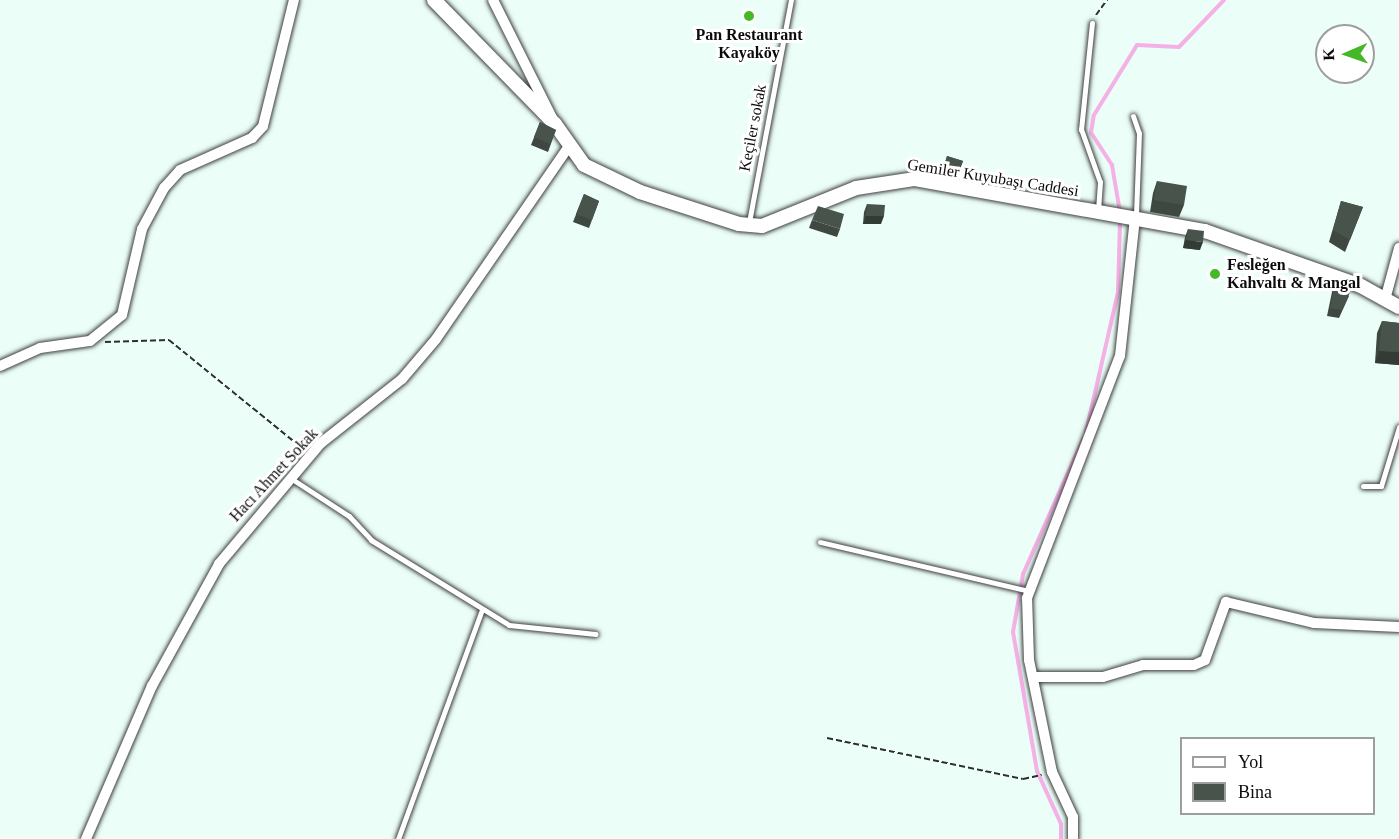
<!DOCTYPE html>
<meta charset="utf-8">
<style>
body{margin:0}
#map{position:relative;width:1399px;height:839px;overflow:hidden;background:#ebfff8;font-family:Georgia,serif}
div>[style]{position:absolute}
.stream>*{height:4px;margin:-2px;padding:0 2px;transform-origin:2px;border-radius:2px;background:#f4b1e6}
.path>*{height:2px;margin-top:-1px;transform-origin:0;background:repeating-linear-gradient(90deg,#2e2e2e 0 6px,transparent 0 9px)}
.roads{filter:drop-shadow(0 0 2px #3f3f3f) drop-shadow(0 0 2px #3f3f3f)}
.service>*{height:5px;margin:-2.5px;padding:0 2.5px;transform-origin:2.5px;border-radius:2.5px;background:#fff}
.minor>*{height:10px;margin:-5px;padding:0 5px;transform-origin:5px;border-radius:5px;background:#fff}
.tertiary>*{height:14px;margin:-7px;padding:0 7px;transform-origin:7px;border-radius:7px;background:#fff}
.wall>*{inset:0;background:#3e4840}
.shaded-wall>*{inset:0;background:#323b34}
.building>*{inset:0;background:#48544b}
.dots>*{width:16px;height:16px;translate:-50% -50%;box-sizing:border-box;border:3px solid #fff;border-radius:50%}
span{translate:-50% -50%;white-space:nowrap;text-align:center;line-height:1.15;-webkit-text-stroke:6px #fff;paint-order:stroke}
.poi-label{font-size:16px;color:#0c0c0c;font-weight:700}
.left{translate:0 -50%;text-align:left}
.street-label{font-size:16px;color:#0c0c0c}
.legend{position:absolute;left:1180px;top:737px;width:195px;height:78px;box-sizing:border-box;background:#fff;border:2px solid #9e9e9e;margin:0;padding:8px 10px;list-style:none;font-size:18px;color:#0c0c0c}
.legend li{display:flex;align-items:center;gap:12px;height:30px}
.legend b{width:30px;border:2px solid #9e9e9e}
.north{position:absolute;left:1315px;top:24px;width:60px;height:60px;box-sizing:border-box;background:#fff;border:2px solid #9e9e9e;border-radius:50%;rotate:268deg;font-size:16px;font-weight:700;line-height:24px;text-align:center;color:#0c0c0c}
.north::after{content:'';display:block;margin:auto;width:21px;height:27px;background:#45b828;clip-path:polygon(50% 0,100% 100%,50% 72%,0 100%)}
</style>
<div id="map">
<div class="stream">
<i style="left:1120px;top:212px;width:48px;rotate:-99.7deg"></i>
<i style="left:1112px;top:165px;width:38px;rotate:-123deg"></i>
<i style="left:1091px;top:133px;width:18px;rotate:-81deg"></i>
<i style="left:1094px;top:115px;width:82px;rotate:-58.4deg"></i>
<i style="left:1137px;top:45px;width:42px;rotate:2.7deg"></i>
<i style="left:1179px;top:47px;width:65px;rotate:-46.2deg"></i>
<i style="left:1086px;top:432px;width:144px;rotate:-77.1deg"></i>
<i style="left:1118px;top:292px;width:72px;rotate:-88.4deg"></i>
<i style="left:1061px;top:839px;width:15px;rotate:-90deg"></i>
<i style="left:1061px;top:824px;width:58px;rotate:-114.4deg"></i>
<i style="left:1037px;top:771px;width:141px;rotate:-99.8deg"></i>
<i style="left:1013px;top:632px;width:59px;rotate:-80.2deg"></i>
<i style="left:1023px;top:574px;width:148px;rotate:-66deg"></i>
</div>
<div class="path">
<i style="left:1096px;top:15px;width:19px;rotate:-54deg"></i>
<i style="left:105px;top:342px;width:64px;rotate:-1.8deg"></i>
<i style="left:169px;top:340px;width:173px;rotate:39.1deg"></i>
<i style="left:827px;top:738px;width:200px;rotate:11.8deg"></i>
<i style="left:1023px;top:779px;width:19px;rotate:-12deg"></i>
</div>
<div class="roads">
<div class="service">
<i style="left:1092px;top:23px;width:107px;rotate:95.9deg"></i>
<i style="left:1081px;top:129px;width:56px;rotate:70.3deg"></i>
<i style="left:1100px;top:182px;width:29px;rotate:94deg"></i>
<i style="left:1133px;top:116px;width:18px;rotate:71deg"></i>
<i style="left:1139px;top:133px;width:83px;rotate:92.1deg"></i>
<i style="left:749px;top:222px;width:226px;rotate:-79.3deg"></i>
<i style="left:292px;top:479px;width:68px;rotate:33deg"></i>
<i style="left:349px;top:516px;width:33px;rotate:47deg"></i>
<i style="left:371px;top:540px;width:162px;rotate:31.6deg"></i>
<i style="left:509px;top:625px;width:87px;rotate:5.9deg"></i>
<i style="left:1363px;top:486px;width:18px"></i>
<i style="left:1381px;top:486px;width:62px;rotate:-73deg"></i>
<i style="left:820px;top:542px;width:215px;rotate:13.2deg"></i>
<i style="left:398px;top:839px;width:244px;rotate:-69.9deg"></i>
</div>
<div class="minor">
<i style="left:493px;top:0;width:132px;rotate:63.4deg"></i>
<i style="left:1386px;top:296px;width:50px;rotate:-74.8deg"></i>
<i style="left:0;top:366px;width:44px;rotate:-24.2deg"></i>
<i style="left:40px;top:348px;width:50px;rotate:-8deg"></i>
<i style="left:90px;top:341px;width:41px;rotate:-39.1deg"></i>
<i style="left:122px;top:315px;width:88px;rotate:-76.9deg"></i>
<i style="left:142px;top:229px;width:47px;rotate:-61.8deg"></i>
<i style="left:164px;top:188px;width:24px;rotate:-48deg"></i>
<i style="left:180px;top:170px;width:79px;rotate:-24deg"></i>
<i style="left:252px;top:138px;width:16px;rotate:-47deg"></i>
<i style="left:263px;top:126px;width:130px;rotate:-76.2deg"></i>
<i style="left:1033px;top:677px;width:70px"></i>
<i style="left:1103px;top:677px;width:42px;rotate:-16.7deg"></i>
<i style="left:1143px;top:665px;width:51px"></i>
<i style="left:1194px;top:665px;width:12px;rotate:-24deg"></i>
<i style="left:1205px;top:660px;width:62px;rotate:-70.1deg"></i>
<i style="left:1226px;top:602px;width:90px;rotate:13.4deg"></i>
<i style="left:1314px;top:623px;width:85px;rotate:2.7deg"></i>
<i style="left:86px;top:839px;width:167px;rotate:-66.7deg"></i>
<i style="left:152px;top:686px;width:139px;rotate:-61.2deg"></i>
<i style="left:219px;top:564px;width:158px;rotate:-49.9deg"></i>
<i style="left:321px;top:443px;width:103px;rotate:-38.3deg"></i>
<i style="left:402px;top:379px;width:52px;rotate:-49.6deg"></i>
<i style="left:436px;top:339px;width:234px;rotate:-55.4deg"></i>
<i style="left:1073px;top:839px;width:22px;rotate:-90deg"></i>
<i style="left:1073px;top:817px;width:50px;rotate:-115deg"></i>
<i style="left:1052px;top:772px;width:114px;rotate:-101.6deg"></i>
<i style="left:1029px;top:660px;width:62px;rotate:-91.8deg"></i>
<i style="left:1027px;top:598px;width:259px;rotate:-69deg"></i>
<i style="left:1120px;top:356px;width:138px;rotate:-83.8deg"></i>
</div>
<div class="tertiary">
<i style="left:434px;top:0;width:173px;rotate:45.7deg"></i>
<i style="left:555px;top:124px;width:50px;rotate:54.7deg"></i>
<i style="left:584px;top:165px;width:62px;rotate:25.7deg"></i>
<i style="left:640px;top:192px;width:104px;rotate:17.9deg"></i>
<i style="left:739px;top:224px;width:23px;rotate:5deg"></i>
<i style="left:762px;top:226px;width:101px;rotate:-22deg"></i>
<i style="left:856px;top:188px;width:60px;rotate:-8.7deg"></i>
<i style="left:915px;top:179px;width:295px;rotate:10.2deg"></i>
<i style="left:1205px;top:231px;width:165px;rotate:19.4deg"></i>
<i style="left:1361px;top:286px;width:43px;rotate:28.9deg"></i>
</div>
</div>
<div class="wall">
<i style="clip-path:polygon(540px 122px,556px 130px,548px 152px,531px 145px)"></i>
<i style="clip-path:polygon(947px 156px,963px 161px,957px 177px,941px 175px)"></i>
<i style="clip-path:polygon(1157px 181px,1184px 205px,1179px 217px,1150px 212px,1153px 193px)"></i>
<i style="clip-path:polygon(584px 194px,599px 201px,589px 228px,573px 222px)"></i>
<i style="clip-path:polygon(1341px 201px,1363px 207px,1345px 252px,1329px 242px)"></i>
<i style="clip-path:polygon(867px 204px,881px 224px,863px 224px,864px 212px)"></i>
<i style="clip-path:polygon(812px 220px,840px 229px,837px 237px,809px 228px)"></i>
<i style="clip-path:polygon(1188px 229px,1200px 250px,1183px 248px,1185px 237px)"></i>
<i style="clip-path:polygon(1335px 284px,1349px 296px,1339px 318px,1327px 316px,1332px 292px)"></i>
<i style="clip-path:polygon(1382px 321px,1399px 323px,1399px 365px,1375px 363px,1377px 333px)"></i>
</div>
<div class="shaded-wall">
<i style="clip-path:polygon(866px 216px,884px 216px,881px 224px,863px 224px)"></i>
<i style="clip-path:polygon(1186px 240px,1203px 242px,1200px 250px,1183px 248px)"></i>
<i style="clip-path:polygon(1379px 351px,1399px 352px,1399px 365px,1375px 363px)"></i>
</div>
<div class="building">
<i style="clip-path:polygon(540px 122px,556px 130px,550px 144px,534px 137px)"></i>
<i style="clip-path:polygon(947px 156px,963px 161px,960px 169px,944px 167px)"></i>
<i style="clip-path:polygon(1157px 181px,1187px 186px,1184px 205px,1154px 200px)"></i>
<i style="clip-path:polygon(584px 194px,599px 201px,592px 220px,576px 214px)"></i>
<i style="clip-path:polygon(1341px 201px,1363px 207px,1350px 240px,1333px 230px)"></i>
<i style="clip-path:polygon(867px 204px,885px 205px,884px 216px,866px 216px)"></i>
<i style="clip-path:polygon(818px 206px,844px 214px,840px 229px,812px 220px)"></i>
<i style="clip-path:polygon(1188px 229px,1204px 231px,1203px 242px,1186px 240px)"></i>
<i style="clip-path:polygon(1335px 284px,1352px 288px,1342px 310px,1330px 308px)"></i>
<i style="clip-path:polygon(1382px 321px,1399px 323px,1399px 352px,1379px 351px)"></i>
</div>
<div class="dots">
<i style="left:749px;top:16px;background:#45b828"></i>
<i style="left:1215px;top:274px;background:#45b828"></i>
</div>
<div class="poi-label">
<span style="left:749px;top:44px">Pan Restaurant<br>Kayaköy</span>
<span class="left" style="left:1227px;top:274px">Fesleğen<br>Kahvaltı &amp; Mangal</span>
</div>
<div class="street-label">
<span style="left:753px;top:128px;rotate:-79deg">Keçiler sokak</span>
<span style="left:993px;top:178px;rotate:9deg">Gemiler Kuyubaşı Caddesi</span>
<span style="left:274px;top:475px;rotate:-47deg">Hacı Ahmet Sokak</span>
</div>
<ul class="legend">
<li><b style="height:8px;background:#fff"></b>Yol</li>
<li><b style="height:16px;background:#48544b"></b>Bina</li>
</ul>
<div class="north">K</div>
</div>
